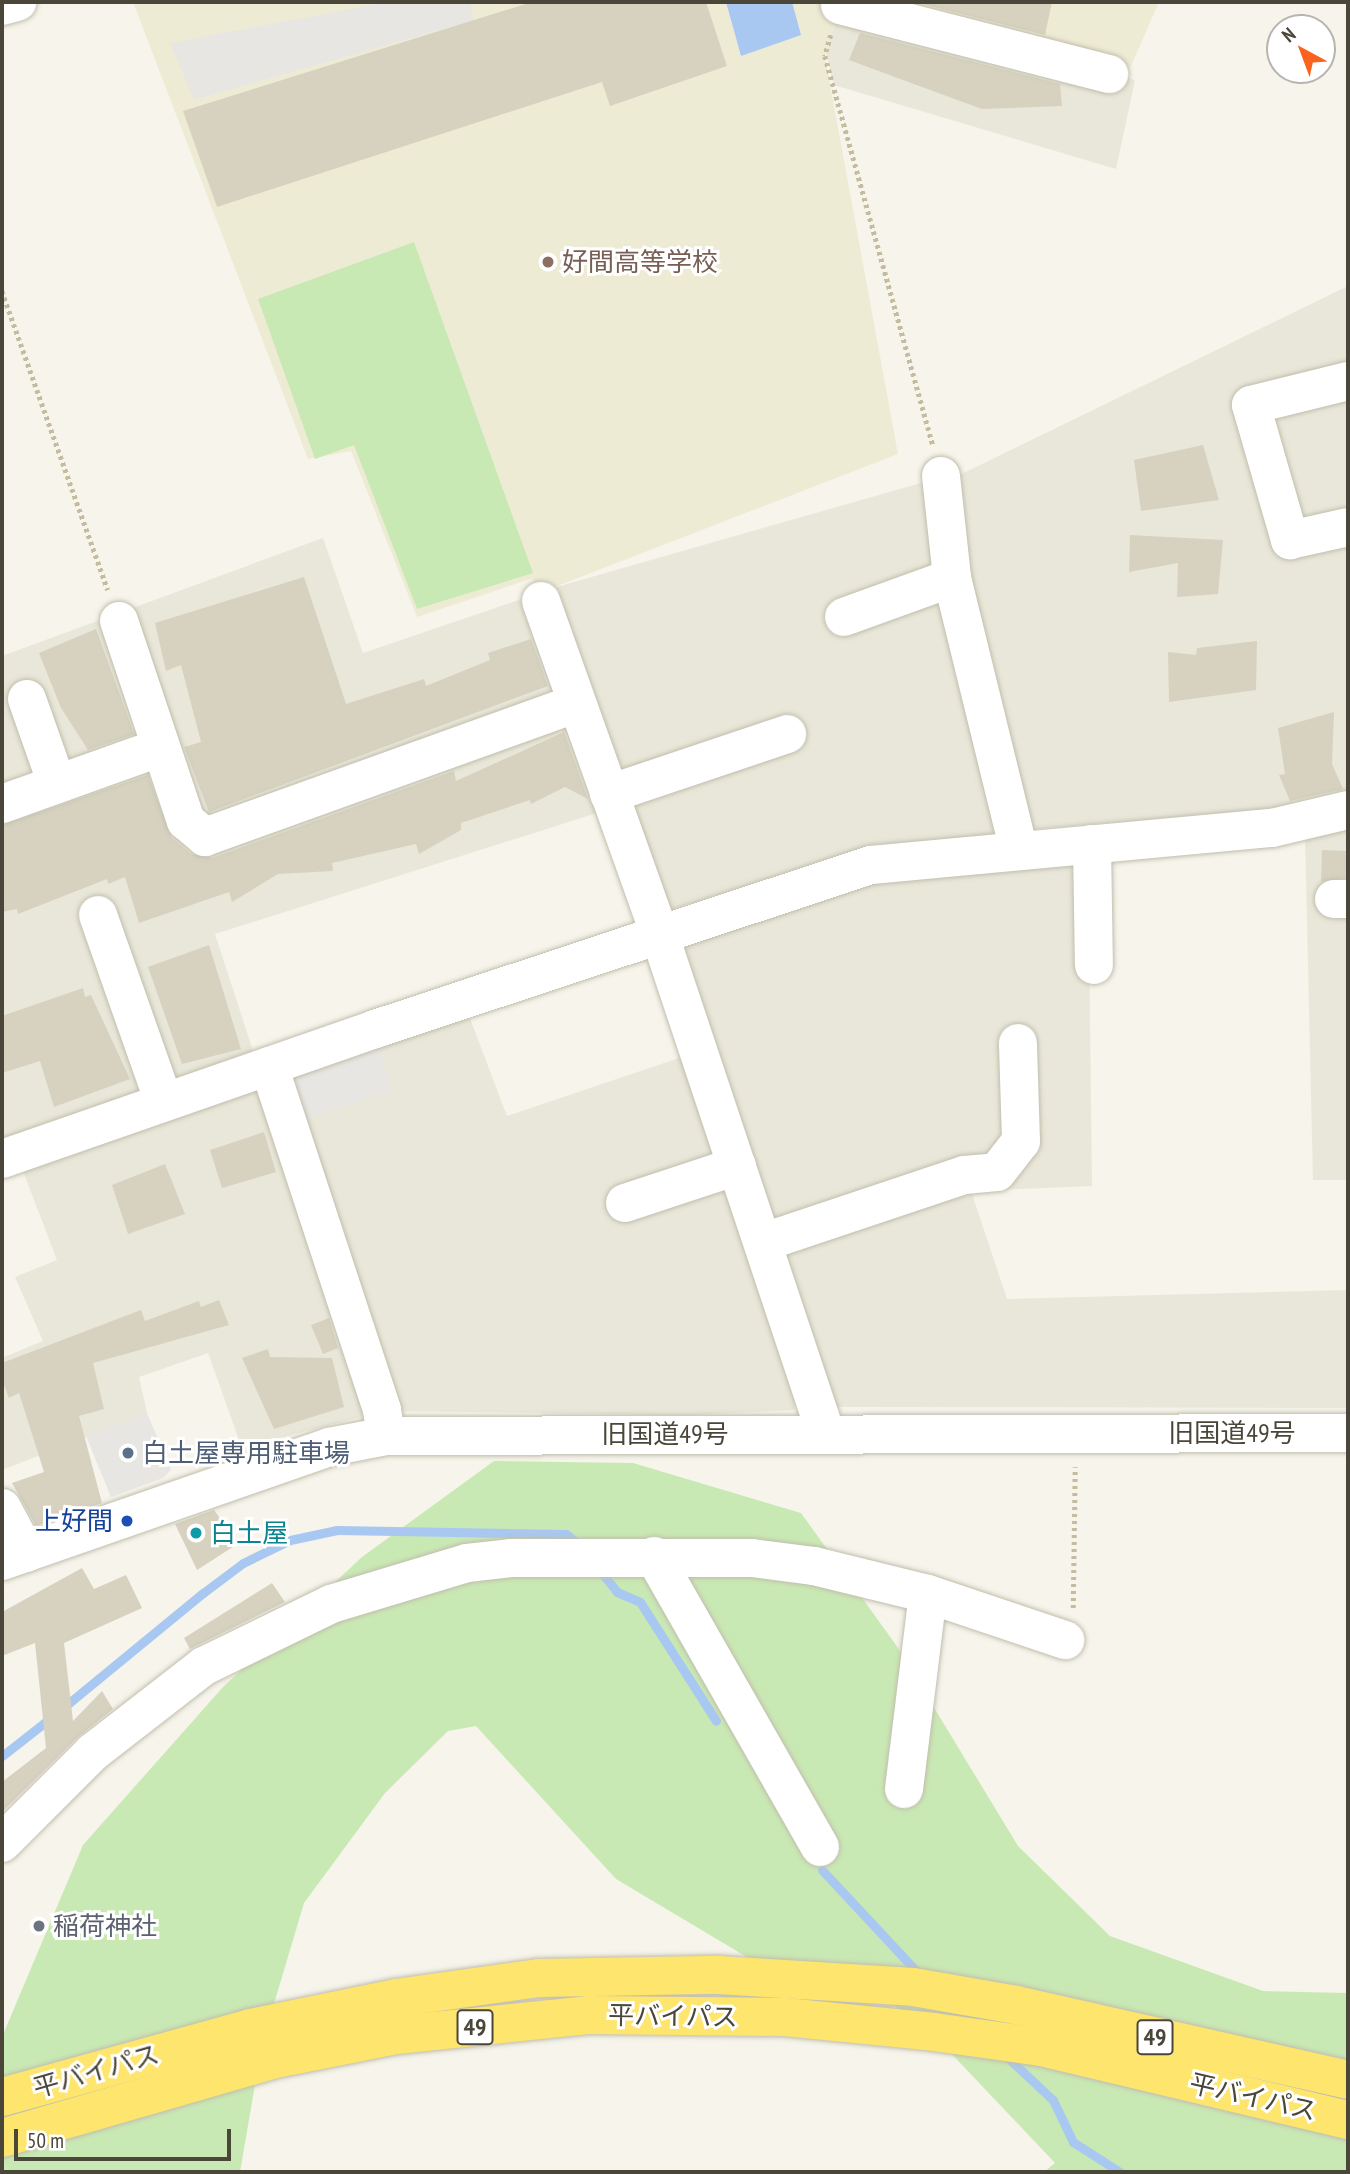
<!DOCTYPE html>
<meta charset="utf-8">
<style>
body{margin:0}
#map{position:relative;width:1350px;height:2174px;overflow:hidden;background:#f6f4eb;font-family:"PT Sans Narrow","Noto Sans JP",sans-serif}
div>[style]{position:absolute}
.residential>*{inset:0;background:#e9e7d9}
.education>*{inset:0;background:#eeebd5}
.green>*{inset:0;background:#c9e9b4}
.parking>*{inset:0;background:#e7e6e2}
.water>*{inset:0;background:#a9c8f1}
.stream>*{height:9px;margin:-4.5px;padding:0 4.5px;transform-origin:4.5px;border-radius:4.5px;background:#a9c8f1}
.building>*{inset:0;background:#d7d2c0}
.path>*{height:4.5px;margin-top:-2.25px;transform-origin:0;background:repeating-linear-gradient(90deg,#c3bc9f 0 3.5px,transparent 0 7px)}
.roads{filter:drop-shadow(0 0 2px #c1bead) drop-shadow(0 0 2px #c1bead)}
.minor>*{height:38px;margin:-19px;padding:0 19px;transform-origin:19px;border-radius:19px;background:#fff}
.highway>*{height:38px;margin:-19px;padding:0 19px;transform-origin:19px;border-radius:19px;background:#fee56e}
.dots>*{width:19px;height:19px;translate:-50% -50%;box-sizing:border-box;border:4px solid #fff;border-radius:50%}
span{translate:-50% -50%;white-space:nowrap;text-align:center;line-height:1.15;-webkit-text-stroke:6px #fff;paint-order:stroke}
.shield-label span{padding:2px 5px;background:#fff;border:2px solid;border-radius:5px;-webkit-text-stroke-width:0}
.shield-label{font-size:24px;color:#4a4639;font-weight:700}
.education-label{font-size:26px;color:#785e54}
.left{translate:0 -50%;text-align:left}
.street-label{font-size:26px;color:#4a4639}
.service-label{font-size:26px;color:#4e5e75}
.transit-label{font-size:26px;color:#164399}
.right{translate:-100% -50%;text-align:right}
.culture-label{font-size:26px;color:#0d838f}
.worship-label{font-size:26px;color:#5b616d}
.frame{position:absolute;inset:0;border:4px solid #4a4639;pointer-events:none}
.north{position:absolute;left:1266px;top:14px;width:70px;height:70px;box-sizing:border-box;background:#fff;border:2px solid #b7b5b0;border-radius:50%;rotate:319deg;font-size:19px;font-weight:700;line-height:28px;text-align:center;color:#4a4639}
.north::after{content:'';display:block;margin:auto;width:24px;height:32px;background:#fa621e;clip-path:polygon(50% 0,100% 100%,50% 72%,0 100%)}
.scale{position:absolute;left:14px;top:2129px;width:217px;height:32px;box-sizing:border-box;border:4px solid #4a4639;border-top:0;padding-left:9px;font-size:21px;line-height:24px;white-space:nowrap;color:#4a4639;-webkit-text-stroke:5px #fff;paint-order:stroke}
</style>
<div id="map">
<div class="residential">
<i style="clip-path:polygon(840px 5px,1135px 80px,1116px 169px,834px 85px,826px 53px)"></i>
<i style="clip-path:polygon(1348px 286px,1348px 791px,1280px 809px,1017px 830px,943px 483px)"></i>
<i style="clip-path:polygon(928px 481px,945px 592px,1004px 837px,851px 852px,667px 911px,630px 817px,641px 799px,215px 934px,254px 1054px,2px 1142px,2px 656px,323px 538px,363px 653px,560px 586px)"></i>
<i style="clip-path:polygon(1348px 822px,1348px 1180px,1313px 1180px,1305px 834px)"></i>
<i style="clip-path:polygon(1088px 856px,1092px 1186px,971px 1191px,1007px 1299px,1348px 1290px,1348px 1408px,831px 1407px,677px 941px,903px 872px)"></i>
<i style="clip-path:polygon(466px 1008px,507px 1116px,685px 1056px,796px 1395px,794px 1410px,686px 1415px,391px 1411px,295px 1124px,391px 1090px,376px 1038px)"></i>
<i style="clip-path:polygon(262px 1078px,368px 1415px,242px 1448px,208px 1353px,139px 1377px,147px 1413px,2px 1470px,2px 1358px,43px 1341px,15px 1277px,57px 1260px,21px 1166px)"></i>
</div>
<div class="education">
<i style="clip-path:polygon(133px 2px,1159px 2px,1131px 66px,1109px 74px,840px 5px,825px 57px,898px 454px,539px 593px,533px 578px,417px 617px,351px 451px,308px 459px)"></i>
</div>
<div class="green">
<i style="clip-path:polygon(414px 242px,533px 573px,417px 609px,354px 445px,315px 459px,258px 299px)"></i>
<i style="clip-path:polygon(494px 1461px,633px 1463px,801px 1513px,896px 1645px,1018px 1846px,1110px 1936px,1263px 1991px,1348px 1993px,1348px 2172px,1044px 2172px,1055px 2163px,946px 2048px,877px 1991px,794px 1985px,616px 1879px,476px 1726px,448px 1731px,385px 1793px,304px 1903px,262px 2044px,240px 2172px,2px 2172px,2px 2037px,83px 1845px,223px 1687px,362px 1557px)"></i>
</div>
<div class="parking">
<i style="clip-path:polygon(388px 2px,470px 2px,474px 20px,194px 100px,170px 43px)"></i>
<i style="clip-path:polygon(376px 1038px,392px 1090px,295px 1124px,278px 1073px)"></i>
<i style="clip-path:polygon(147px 1413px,171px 1470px,163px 1478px,111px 1497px,86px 1436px)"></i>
</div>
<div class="water">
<i style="clip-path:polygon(726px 2px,792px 2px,801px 35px,741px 56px)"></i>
</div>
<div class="stream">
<i style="left:599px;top:1569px;width:29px;rotate:52deg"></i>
<i style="left:617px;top:1592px;width:25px;rotate:23deg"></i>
<i style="left:640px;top:1602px;width:141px;rotate:57.4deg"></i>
<i style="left:64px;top:1707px;width:180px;rotate:-39.4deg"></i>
<i style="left:203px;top:1593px;width:50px;rotate:-36.9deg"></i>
<i style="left:243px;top:1563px;width:52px;rotate:-26.1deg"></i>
<i style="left:290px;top:1540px;width:48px;rotate:-12deg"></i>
<i style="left:337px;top:1530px;width:229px;rotate:1deg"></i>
<i style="left:566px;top:1534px;width:21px;rotate:39deg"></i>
<i style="left:2px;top:1756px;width:65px;rotate:-38.1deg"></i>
<i style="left:822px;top:1870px;width:142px;rotate:47deg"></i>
<i style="left:1005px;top:2055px;width:66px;rotate:43.2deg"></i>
<i style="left:1053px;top:2100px;width:47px;rotate:64.5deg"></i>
<i style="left:1073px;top:2142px;width:56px;rotate:32.6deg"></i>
</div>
<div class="building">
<i style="clip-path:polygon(532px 2px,706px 2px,727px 66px,610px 106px,602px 82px,217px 207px,183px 111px)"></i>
<i style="clip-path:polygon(915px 2px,1052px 2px,1045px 35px)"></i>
<i style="clip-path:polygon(860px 33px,1060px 84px,1062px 106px,982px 109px,903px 80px,849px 60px)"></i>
<i style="clip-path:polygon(1203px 445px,1219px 500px,1141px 511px,1134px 460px)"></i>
<i style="clip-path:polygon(1130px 535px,1223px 540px,1218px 594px,1177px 597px,1178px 563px,1129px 572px)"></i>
<i style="clip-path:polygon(304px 577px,346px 704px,424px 679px,426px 686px,490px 660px,488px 653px,531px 639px,548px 686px,209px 812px,184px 747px,201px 742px,181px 665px,166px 671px,155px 623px)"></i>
<i style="clip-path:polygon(96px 629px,134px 734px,88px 750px,61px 708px,39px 653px)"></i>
<i style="clip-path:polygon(1257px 641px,1256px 690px,1169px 702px,1168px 652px,1196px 655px,1197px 648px)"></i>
<i style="clip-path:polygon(1334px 712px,1332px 764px,1343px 789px,1290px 801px,1279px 775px,1285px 774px,1278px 728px)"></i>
<i style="clip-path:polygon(564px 732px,588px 799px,565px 787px,531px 804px,530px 800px,461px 823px,461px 830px,419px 854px,416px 844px,332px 863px,333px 871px,278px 874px,232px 902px,229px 892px,139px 923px,125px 877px,108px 884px,107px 879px,18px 914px,17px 909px,2px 912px,2px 825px,148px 775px,171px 837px,191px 854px,212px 858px,454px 771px,456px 781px)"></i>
<i style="clip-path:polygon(1322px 850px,1348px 851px,1348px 877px,1321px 882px)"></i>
<i style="clip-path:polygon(209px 945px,241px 1049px,182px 1064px,148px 967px)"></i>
<i style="clip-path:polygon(83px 988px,85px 997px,91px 995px,130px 1079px,54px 1107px,40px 1061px,2px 1073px,2px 1016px)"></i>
<i style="clip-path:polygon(264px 1132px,276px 1172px,222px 1188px,210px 1150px)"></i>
<i style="clip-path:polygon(165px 1164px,185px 1214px,128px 1234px,112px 1185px)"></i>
<i style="clip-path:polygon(219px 1300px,229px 1325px,93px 1363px,104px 1409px,79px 1416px,102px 1503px,36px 1526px,12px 1483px,44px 1472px,19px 1393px,9px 1398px,2px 1380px,2px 1363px,141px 1310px,145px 1321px,199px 1301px,201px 1307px)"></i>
<i style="clip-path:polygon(329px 1318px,338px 1348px,323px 1354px,311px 1325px)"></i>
<i style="clip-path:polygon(268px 1349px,270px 1357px,332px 1358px,344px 1407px,274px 1429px,242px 1358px)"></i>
<i style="clip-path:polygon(214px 1510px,239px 1543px,197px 1570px,175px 1524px)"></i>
<i style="clip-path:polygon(82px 1568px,94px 1589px,126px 1575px,142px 1608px,64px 1643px,73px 1721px,102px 1691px,113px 1709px,78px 1737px,2px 1812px,2px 1782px,46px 1748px,35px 1643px,2px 1656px,2px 1612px)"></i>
<i style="clip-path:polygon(272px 1583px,285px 1602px,190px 1649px,184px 1638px)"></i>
</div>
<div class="path">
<i style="left:831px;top:35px;width:22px;rotate:106deg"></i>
<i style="left:825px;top:56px;width:404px;rotate:74.5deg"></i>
<i style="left:2px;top:291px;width:317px;rotate:70.5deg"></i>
<i style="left:1073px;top:1608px;width:141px;rotate:-89.2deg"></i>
</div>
<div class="roads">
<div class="minor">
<i style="left:840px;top:5px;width:278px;rotate:14.4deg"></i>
<i style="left:2px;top:6px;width:16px;rotate:-15deg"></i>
<i style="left:1348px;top:381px;width:100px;rotate:166.1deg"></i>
<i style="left:1251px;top:405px;width:141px;rotate:73.9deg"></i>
<i style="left:1290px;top:540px;width:59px;rotate:-12.6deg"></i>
<i style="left:941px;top:476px;width:103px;rotate:83.8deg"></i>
<i style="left:952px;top:578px;width:280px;rotate:76.2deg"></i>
<i style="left:541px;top:601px;width:352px;rotate:70.4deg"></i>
<i style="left:659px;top:933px;width:528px;rotate:71.57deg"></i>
<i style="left:844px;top:617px;width:115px;rotate:-19.9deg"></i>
<i style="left:119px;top:621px;width:211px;rotate:71.5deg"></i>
<i style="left:186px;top:821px;width:25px;rotate:40deg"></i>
<i style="left:205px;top:837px;width:395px;rotate:-19.8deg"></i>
<i style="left:27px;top:699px;width:90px;rotate:70.6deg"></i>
<i style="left:609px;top:794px;width:188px;rotate:-18.6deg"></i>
<i style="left:2px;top:804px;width:160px;rotate:-19.7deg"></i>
<i style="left:1092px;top:844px;width:121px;rotate:89.1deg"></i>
<i style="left:1334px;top:899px;width:14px"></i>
<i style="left:98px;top:915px;width:198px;rotate:70.6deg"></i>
<i style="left:269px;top:1066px;width:362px;rotate:71.8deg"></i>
<i style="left:382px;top:1410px;width:26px;rotate:81deg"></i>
<i style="left:2px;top:1159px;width:395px;rotate:-19.2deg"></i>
<i style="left:375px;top:1029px;width:522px;rotate:-18.3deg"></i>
<i style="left:871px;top:865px;width:403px;rotate:-5.3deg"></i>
<i style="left:1272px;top:828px;width:78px;rotate:-13.3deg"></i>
<i style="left:625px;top:1203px;width:118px;rotate:-18.3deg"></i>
<i style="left:764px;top:1242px;width:211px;rotate:-18.5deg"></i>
<i style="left:964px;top:1175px;width:33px;rotate:-5deg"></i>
<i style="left:997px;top:1172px;width:39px;rotate:-52deg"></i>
<i style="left:1021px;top:1141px;width:98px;rotate:-91.8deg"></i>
<i style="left:2px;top:1508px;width:51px;rotate:61.9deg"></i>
<i style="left:654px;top:1556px;width:335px;rotate:60.3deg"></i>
<i style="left:2px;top:1561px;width:346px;rotate:-19.2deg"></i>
<i style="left:329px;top:1447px;width:58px;rotate:-10.9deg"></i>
<i style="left:386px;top:1436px;width:962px;rotate:-0.18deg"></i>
<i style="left:904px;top:1789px;width:196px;rotate:-83deg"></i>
<i style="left:2px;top:1843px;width:129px;rotate:-45deg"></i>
<i style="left:93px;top:1752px;width:140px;rotate:-37.8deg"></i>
<i style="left:204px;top:1666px;width:141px;rotate:-26deg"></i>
<i style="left:331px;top:1604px;width:142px;rotate:-16.8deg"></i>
<i style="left:467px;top:1563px;width:44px;rotate:-6.5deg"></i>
<i style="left:511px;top:1558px;width:241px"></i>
<i style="left:752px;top:1558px;width:63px;rotate:7.4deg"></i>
<i style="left:814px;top:1566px;width:117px;rotate:13.8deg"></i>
<i style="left:928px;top:1594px;width:145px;rotate:18.6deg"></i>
</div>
<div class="highway">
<i style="left:2px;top:2097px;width:257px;rotate:-15.5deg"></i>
<i style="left:250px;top:2028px;width:149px;rotate:-11.6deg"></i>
<i style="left:396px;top:1998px;width:144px;rotate:-8deg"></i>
<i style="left:539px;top:1978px;width:180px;rotate:-1deg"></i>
<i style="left:719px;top:1975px;width:194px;rotate:3.5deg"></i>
<i style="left:913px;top:1987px;width:105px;rotate:9.9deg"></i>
<i style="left:1016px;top:2005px;width:340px;rotate:12.7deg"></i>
<i style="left:2px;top:2138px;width:289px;rotate:-16.1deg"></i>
<i style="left:280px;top:2058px;width:118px;rotate:-11.2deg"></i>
<i style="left:396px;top:2035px;width:195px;rotate:-5.9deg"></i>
<i style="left:590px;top:2015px;width:195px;rotate:0.6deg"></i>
<i style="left:785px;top:2017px;width:150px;rotate:5.7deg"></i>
<i style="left:934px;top:2032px;width:108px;rotate:8deg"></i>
<i style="left:1041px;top:2047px;width:316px;rotate:13.4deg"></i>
</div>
</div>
<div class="dots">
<i style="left:548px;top:262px;background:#8d6e63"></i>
<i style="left:128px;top:1453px;background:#5c6f8a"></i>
<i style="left:127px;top:1521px;background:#1a4fb4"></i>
<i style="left:196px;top:1533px;background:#0f9aa8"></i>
<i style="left:39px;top:1926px;background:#6b7280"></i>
</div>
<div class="shield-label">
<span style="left:475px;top:2027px">49</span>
<span style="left:1155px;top:2037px">49</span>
</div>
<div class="education-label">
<span class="left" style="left:562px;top:262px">好間高等学校</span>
</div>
<div class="street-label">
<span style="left:1232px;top:1433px">旧国道49号</span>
<span style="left:665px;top:1434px">旧国道49号</span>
<span style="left:673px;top:2016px;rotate:1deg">平バイパス</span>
<span style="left:96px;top:2071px;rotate:-16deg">平バイパス</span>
<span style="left:1253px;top:2097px;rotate:13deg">平バイパス</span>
</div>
<div class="service-label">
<span class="left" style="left:142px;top:1453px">白土屋専用駐車場</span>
</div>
<div class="transit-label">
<span class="right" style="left:113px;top:1521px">上好間</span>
</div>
<div class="culture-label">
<span class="left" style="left:210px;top:1533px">白土屋</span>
</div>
<div class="worship-label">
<span class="left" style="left:53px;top:1926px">稲荷神社</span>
</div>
<div class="frame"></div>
<div class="north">N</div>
<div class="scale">50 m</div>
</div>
